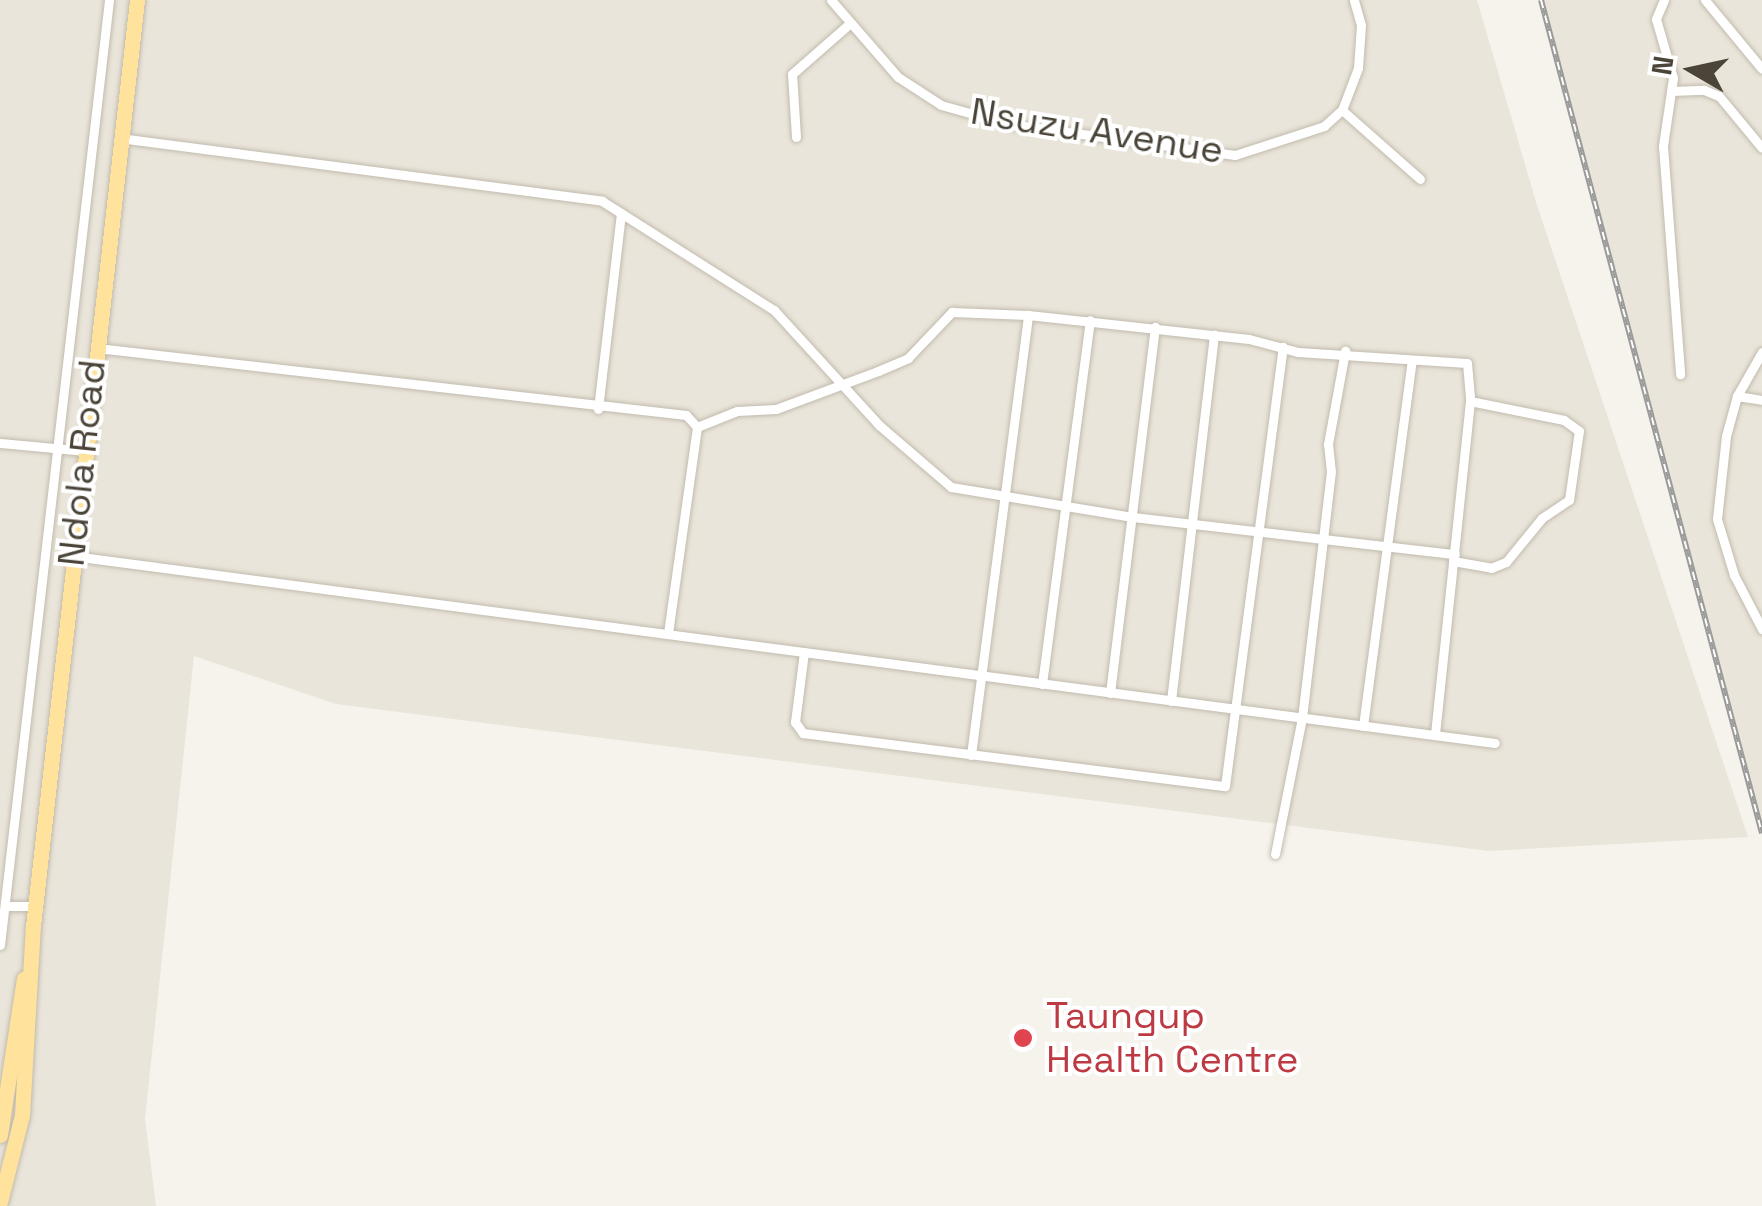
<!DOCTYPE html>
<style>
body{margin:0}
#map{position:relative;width:1762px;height:1206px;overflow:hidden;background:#f6f3ec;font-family:"Space Grotesk",sans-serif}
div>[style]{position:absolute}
.residential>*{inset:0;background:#eae5da}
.roads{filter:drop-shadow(0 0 2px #c2bbae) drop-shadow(0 0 2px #c2bbae)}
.street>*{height:9px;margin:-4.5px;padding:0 4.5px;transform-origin:4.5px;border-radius:4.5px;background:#fff}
.primary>*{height:15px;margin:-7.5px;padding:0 7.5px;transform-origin:7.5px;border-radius:7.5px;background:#ffe39c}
.rail>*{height:6px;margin-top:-3px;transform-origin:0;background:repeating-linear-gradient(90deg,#fff 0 8px,#9a9a9a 0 16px);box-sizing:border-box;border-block:2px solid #9a9a9a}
.dots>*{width:28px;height:28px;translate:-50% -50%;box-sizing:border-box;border:5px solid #fff;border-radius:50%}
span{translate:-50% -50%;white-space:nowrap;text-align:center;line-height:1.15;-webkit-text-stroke:8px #fff;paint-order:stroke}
.street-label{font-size:38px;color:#4b4439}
.health-label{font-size:38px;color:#be3a42}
.left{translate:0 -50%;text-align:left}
.north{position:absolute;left:1642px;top:20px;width:100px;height:100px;-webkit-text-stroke:8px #fff;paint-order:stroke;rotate:279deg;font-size:28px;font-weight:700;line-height:40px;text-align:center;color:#4b4439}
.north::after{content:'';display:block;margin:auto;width:35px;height:45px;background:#4b4439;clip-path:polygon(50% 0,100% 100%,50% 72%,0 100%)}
</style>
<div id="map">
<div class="residential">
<i style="clip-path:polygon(0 0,1477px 0,1536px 202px,1748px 837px,1489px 851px,336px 704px,194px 656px,145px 1119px,156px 1206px,0 1206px)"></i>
<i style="clip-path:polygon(1542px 0,1762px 0,1762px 835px,1571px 112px)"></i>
</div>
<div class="roads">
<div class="street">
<i style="left:831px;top:0;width:102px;rotate:49deg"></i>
<i style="left:898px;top:77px;width:51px;rotate:33.1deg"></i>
<i style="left:941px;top:105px;width:71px;rotate:15.6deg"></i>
<i style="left:1009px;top:124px;width:228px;rotate:7.8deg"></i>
<i style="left:1235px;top:155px;width:94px;rotate:-18deg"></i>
<i style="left:1324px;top:126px;width:24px;rotate:-42deg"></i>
<i style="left:1342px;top:110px;width:45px;rotate:-69.1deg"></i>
<i style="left:1358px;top:68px;width:43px;rotate:-86deg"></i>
<i style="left:1361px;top:25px;width:26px;rotate:-106deg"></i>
<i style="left:1664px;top:0;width:21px;rotate:113deg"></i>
<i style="left:1656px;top:19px;width:61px;rotate:73.9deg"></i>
<i style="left:1673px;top:78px;width:69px;rotate:98.4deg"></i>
<i style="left:1663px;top:146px;width:229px;rotate:85.7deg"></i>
<i style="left:1705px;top:0;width:89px;rotate:50.4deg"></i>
<i style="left:1671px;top:91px;width:33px;rotate:-2deg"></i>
<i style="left:1704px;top:90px;width:16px;rotate:22deg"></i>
<i style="left:1719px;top:96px;width:67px;rotate:50.4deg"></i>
<i style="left:1342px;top:110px;width:104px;rotate:41.5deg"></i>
<i style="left:796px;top:137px;width:63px;rotate:-93.6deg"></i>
<i style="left:792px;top:74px;width:74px;rotate:-41.2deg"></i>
<i style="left:120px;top:138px;width:486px;rotate:7.4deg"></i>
<i style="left:602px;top:201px;width:204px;rotate:32.4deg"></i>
<i style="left:774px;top:310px;width:156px;rotate:47.6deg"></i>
<i style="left:879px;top:425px;width:95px;rotate:40.7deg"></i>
<i style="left:951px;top:487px;width:184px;rotate:9.4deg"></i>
<i style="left:1133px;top:517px;width:324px;rotate:6.6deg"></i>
<i style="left:97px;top:348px;width:593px;rotate:6.49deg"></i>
<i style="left:686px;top:415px;width:16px;rotate:47deg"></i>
<i style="left:697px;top:427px;width:208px;rotate:98deg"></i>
<i style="left:1762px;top:352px;width:51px;rotate:119.6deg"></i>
<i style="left:1737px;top:396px;width:41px;rotate:105.4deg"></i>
<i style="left:1726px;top:436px;width:83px;rotate:96.2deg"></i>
<i style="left:1717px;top:519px;width:59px;rotate:73.1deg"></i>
<i style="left:1734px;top:575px;width:61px;rotate:62.6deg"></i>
<i style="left:1737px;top:396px;width:25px;rotate:9deg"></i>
<i style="left:598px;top:409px;width:197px;rotate:-83.3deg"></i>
<i style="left:697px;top:427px;width:43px;rotate:-21.8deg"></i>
<i style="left:737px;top:411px;width:39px;rotate:-3deg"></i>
<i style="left:776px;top:409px;width:109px;rotate:-20.4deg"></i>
<i style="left:878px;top:371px;width:33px;rotate:-23deg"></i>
<i style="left:908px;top:358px;width:64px;rotate:-46.3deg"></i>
<i style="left:952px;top:312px;width:76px;rotate:2.3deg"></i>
<i style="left:0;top:443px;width:84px;rotate:5.4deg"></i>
<i style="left:73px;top:556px;width:1434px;rotate:7.49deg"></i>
<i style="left:1453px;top:561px;width:39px;rotate:10deg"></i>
<i style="left:1491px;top:568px;width:16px;rotate:-22deg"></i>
<i style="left:1506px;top:562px;width:57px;rotate:-50.7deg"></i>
<i style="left:1542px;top:518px;width:32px;rotate:-34deg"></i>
<i style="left:1569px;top:500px;width:70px;rotate:-81.8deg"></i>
<i style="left:1579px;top:431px;width:19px;rotate:-144deg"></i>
<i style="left:1564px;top:420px;width:96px;rotate:-168.6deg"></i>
<i style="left:804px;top:652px;width:71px;rotate:97.3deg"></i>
<i style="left:795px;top:722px;width:14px;rotate:54deg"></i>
<i style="left:803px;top:733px;width:425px;rotate:7.2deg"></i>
<i style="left:1225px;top:786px;width:443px;rotate:-82.5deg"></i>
<i style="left:1042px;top:684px;width:367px;rotate:-82.5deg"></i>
<i style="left:1110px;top:693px;width:369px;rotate:-83deg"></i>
<i style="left:1171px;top:701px;width:369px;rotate:-83.3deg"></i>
<i style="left:1363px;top:726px;width:365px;rotate:-82.4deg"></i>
<i style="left:971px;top:755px;width:444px;rotate:-82.6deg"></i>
<i style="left:1028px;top:315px;width:222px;rotate:6.2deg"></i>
<i style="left:1249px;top:339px;width:51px;rotate:14.9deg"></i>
<i style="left:1298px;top:352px;width:169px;rotate:3.7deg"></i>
<i style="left:1467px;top:363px;width:38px;rotate:85deg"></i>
<i style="left:1470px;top:401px;width:336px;rotate:96deg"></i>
<i style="left:1275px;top:854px;width:139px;rotate:-78.8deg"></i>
<i style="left:1302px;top:718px;width:248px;rotate:-83.3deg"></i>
<i style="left:1331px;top:472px;width:28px;rotate:-96deg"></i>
<i style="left:1328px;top:444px;width:95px;rotate:-79.6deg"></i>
<i style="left:5px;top:906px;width:30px"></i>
<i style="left:0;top:945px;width:951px;rotate:-83.42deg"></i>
</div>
<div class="primary">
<i style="left:0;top:1135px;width:158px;rotate:-81.3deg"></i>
<i style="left:0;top:1202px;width:90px;rotate:-75.8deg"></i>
<i style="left:22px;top:1115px;width:189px;rotate:-86.7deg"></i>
<i style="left:33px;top:926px;width:932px;rotate:-83.59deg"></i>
</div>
</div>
<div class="rail">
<i style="left:1541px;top:0;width:862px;rotate:75.14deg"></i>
</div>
<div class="dots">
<i style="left:1023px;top:1038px;background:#e0444e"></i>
</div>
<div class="street-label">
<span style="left:1097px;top:131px;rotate:9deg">Nsuzu Avenue</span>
<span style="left:82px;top:463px;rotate:-84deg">Ndola Road</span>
</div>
<div class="health-label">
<span class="left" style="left:1046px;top:1038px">Taungup<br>Health Centre</span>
</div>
<div class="north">N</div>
</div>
